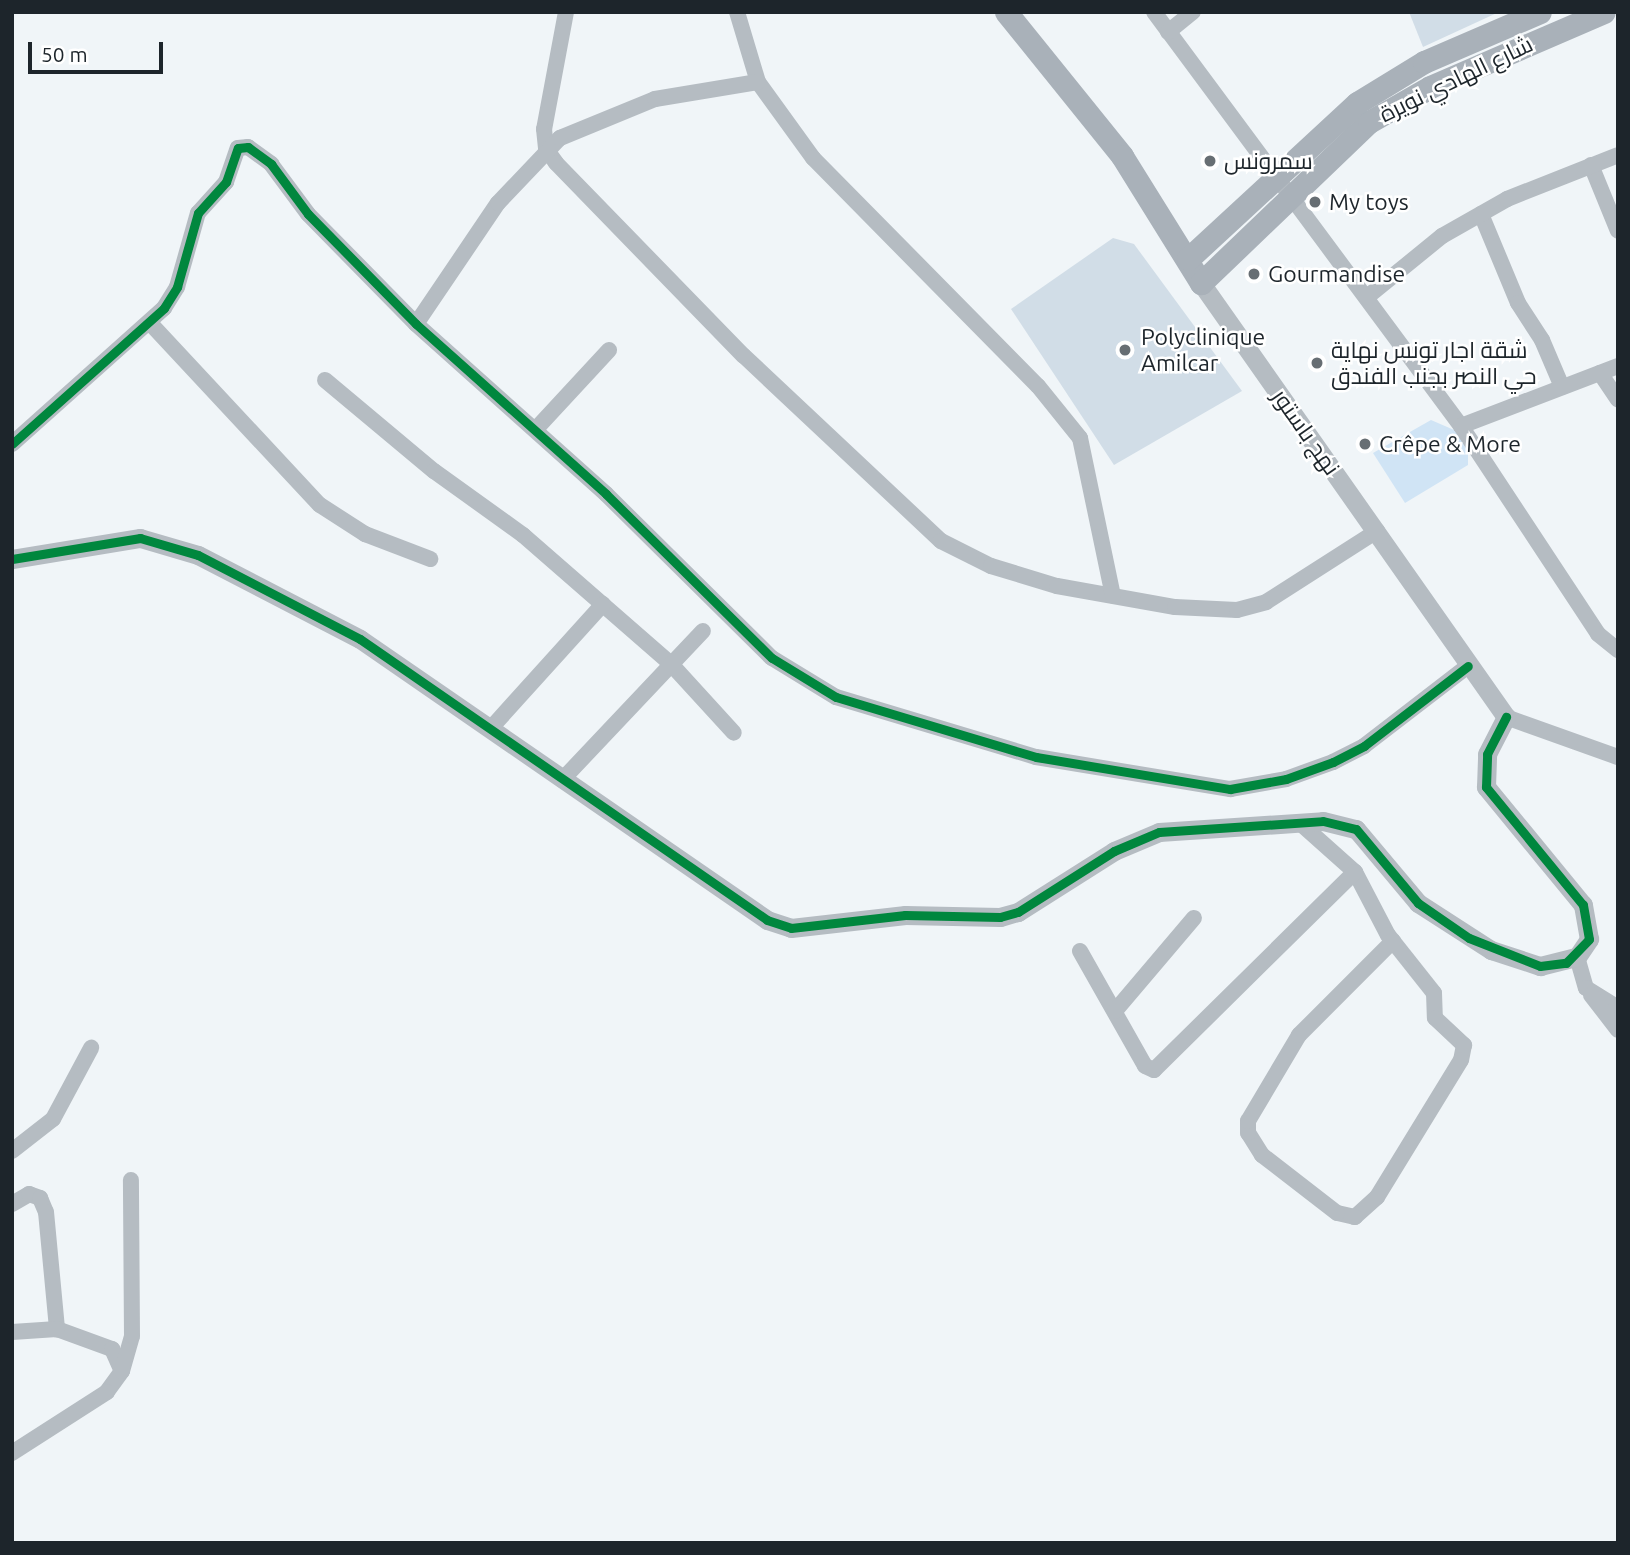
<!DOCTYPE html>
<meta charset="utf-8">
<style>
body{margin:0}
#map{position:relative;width:1630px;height:1555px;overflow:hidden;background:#f0f5f8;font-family:Ubuntu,Cairo,sans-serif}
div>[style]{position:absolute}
.green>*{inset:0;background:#d0e4f5}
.building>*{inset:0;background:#d1dde7}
.minor>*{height:16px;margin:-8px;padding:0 8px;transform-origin:8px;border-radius:8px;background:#b5bcc2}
.tertiary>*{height:19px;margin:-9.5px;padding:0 9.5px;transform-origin:9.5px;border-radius:9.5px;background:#b5bcc2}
.secondary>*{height:23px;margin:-11.5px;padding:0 11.5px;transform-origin:11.5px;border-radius:11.5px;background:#a9b1b9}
.cycleway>*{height:9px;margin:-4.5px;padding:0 4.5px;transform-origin:4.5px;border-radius:4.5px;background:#00873e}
.dots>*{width:19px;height:19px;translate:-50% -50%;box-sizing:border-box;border:4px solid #fff;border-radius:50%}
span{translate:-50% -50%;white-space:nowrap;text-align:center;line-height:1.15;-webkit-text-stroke:5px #fff;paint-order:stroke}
.street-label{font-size:23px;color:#1d252b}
.poi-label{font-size:23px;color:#1d252b}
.left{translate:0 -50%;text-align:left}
.frame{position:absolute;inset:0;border:14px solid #1d252b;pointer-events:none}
.scale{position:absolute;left:28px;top:42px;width:135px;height:32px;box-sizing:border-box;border:4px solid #1d252b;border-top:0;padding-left:9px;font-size:21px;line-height:24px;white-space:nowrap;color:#1d252b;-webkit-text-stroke:5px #fff;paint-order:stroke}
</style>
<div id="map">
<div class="green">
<i style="clip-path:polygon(1431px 420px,1468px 436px,1468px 465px,1405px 503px,1373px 453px)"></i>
</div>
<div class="building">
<i style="clip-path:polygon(1409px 12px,1499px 12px,1423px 47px)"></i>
<i style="clip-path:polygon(1113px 238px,1134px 244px,1242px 391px,1114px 465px,1011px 309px)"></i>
</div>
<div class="minor">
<i style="left:566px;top:12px;width:119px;rotate:100.6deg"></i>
<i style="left:544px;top:129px;width:20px;rotate:84deg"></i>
<i style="left:546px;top:149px;width:17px;rotate:54deg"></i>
<i style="left:556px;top:163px;width:269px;rotate:45.8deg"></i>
<i style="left:744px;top:356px;width:270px;rotate:43.2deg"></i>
<i style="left:941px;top:541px;width:56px;rotate:26.6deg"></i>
<i style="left:991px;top:566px;width:69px;rotate:16.9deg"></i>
<i style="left:1057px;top:586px;width:120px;rotate:10.1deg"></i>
<i style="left:1175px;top:607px;width:62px;rotate:2.8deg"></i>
<i style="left:1237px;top:610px;width:30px;rotate:-15deg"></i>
<i style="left:1266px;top:602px;width:132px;rotate:-32.6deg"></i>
<i style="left:737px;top:12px;width:73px;rotate:73.3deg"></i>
<i style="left:758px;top:82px;width:94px;rotate:54.1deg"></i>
<i style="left:813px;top:158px;width:320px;rotate:45.4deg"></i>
<i style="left:1038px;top:386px;width:67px;rotate:51.1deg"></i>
<i style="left:1080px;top:438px;width:161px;rotate:78.2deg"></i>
<i style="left:1154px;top:12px;width:515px;rotate:53.44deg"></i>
<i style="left:1461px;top:426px;width:249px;rotate:56.6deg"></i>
<i style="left:1598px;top:634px;width:26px;rotate:39deg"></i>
<i style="left:1168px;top:32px;width:32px;rotate:-39deg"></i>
<i style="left:1591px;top:165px;width:71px;rotate:67.8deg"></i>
<i style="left:1481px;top:214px;width:96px;rotate:67.4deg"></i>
<i style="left:1518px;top:303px;width:44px;rotate:57deg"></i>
<i style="left:1542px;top:340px;width:51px;rotate:66.9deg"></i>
<i style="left:1367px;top:297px;width:97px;rotate:-39.1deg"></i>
<i style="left:1442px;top:236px;width:75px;rotate:-29.6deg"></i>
<i style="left:1507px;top:199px;width:119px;rotate:-21.6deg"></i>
<i style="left:150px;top:323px;width:249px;rotate:47deg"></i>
<i style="left:320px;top:505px;width:54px;rotate:32.8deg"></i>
<i style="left:365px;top:534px;width:70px;rotate:21deg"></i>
<i style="left:416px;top:324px;width:146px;rotate:-55.9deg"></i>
<i style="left:498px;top:203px;width:90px;rotate:-46.4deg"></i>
<i style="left:560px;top:138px;width:103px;rotate:-22.3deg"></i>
<i style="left:655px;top:99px;width:104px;rotate:-9.4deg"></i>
<i style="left:1600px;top:373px;width:32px;rotate:56deg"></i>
<i style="left:325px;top:380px;width:142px;rotate:39.9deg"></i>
<i style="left:434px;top:471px;width:110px;rotate:35.7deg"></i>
<i style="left:523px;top:535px;width:196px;rotate:41.1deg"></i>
<i style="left:671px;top:664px;width:93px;rotate:47.6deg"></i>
<i style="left:1461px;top:426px;width:168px;rotate:-20.9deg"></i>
<i style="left:535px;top:430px;width:109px;rotate:-47.2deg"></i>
<i style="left:12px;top:444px;width:204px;rotate:-41.8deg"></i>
<i style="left:164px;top:308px;width:25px;rotate:-58deg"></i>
<i style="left:177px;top:287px;width:77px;rotate:-74.2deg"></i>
<i style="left:198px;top:213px;width:42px;rotate:-47.9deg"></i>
<i style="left:226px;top:182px;width:36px;rotate:-71deg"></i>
<i style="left:238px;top:148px;width:10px;rotate:-6deg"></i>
<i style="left:248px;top:147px;width:29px;rotate:36deg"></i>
<i style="left:271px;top:164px;width:62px;rotate:53.5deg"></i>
<i style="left:308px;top:214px;width:154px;rotate:45.5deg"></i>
<i style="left:416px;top:324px;width:255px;rotate:41.8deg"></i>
<i style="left:606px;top:494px;width:233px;rotate:44.7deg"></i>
<i style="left:772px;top:658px;width:75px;rotate:31.4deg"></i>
<i style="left:836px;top:697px;width:209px;rotate:16.7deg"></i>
<i style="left:1036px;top:757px;width:197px;rotate:9.4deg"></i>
<i style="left:1230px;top:789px;width:57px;rotate:-10.1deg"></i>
<i style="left:1286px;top:779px;width:50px;rotate:-19.9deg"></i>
<i style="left:1333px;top:762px;width:35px;rotate:-27deg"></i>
<i style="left:1364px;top:746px;width:131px;rotate:-37.6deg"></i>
<i style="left:1506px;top:717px;width:119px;rotate:19.7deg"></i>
<i style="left:491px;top:728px;width:167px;rotate:-47.9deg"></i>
<i style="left:562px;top:780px;width:205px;rotate:-46.6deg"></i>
<i style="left:1300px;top:823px;width:74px;rotate:41.7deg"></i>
<i style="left:1355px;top:872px;width:71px;rotate:62.4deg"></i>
<i style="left:1388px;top:935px;width:74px;rotate:51.6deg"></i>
<i style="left:1434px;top:993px;width:25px;rotate:88deg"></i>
<i style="left:1435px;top:1018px;width:40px;rotate:43deg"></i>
<i style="left:1464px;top:1045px;width:15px;rotate:101deg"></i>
<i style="left:1461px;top:1060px;width:161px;rotate:121.5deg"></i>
<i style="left:1377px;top:1197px;width:30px;rotate:138deg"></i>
<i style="left:1355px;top:1217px;width:18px;rotate:-167deg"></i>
<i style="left:1337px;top:1213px;width:95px;rotate:-142.3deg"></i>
<i style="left:1262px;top:1155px;width:26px;rotate:-122deg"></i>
<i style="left:1248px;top:1133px;width:12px;rotate:-90deg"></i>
<i style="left:1248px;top:1121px;width:100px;rotate:-59.3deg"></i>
<i style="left:1299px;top:1035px;width:133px;rotate:-45deg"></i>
<i style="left:1080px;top:951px;width:132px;rotate:60.5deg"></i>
<i style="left:1145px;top:1066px;width:10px;rotate:24deg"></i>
<i style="left:1154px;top:1070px;width:282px;rotate:-44.6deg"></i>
<i style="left:1577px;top:957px;width:32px;rotate:74deg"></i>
<i style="left:1586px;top:988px;width:38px;rotate:32deg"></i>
<i style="left:1591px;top:995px;width:44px;rotate:52.4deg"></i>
<i style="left:1115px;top:1011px;width:122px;rotate:-49.7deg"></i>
<i style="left:12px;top:1151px;width:52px;rotate:-38deg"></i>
<i style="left:53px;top:1119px;width:81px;rotate:-61.8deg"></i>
<i style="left:12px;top:1204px;width:20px;rotate:-30deg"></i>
<i style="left:29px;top:1194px;width:12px;rotate:20deg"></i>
<i style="left:40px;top:1198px;width:15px;rotate:67deg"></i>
<i style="left:46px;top:1212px;width:118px;rotate:84.6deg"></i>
<i style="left:57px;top:1329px;width:59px;rotate:20deg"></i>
<i style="left:112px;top:1349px;width:24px;rotate:66deg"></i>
<i style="left:122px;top:1371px;width:26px;rotate:126deg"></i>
<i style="left:107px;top:1392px;width:113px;rotate:147.3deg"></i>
<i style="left:12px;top:1332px;width:45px;rotate:-3.8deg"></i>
<i style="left:122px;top:1371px;width:36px;rotate:-74deg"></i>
<i style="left:132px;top:1336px;width:156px;rotate:-90.4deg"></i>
</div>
<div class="tertiary">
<i style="left:12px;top:559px;width:130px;rotate:-9.3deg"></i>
<i style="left:140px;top:538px;width:60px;rotate:16.3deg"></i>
<i style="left:198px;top:555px;width:182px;rotate:27.4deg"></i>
<i style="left:360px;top:639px;width:495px;rotate:34.6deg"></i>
<i style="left:767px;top:920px;width:25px;rotate:18deg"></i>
<i style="left:791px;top:928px;width:115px;rotate:-6.5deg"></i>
<i style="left:905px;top:915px;width:95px;rotate:1.2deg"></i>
<i style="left:1000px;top:917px;width:19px;rotate:-16deg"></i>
<i style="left:1018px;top:912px;width:114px;rotate:-32.4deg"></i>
<i style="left:1114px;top:851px;width:49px;rotate:-22.9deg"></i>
<i style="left:1159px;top:832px;width:164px;rotate:-3.8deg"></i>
<i style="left:1323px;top:821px;width:34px;rotate:14deg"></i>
<i style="left:1356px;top:829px;width:97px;rotate:50deg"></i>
<i style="left:1418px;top:903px;width:87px;rotate:32.8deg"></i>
<i style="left:1491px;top:950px;width:52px;rotate:18.1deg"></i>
<i style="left:1540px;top:966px;width:38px;rotate:-14deg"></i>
<i style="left:1577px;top:957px;width:22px;rotate:-56deg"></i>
<i style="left:1589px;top:939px;width:35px;rotate:-100deg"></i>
<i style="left:1583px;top:905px;width:153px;rotate:-129.4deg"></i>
<i style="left:1486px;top:787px;width:33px;rotate:-88deg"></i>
<i style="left:1487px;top:754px;width:42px;rotate:-62.8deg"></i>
<i style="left:1506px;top:717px;width:530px;rotate:-125.1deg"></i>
</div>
<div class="secondary">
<i style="left:1006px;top:12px;width:185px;rotate:51.1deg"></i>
<i style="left:1122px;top:156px;width:150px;rotate:58.1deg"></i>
<i style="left:1201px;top:283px;width:233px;rotate:-43.8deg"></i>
<i style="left:1369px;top:122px;width:70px;rotate:-29.8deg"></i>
<i style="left:1430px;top:87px;width:189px;rotate:-23.3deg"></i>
<i style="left:1188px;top:259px;width:230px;rotate:-42.7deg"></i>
<i style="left:1357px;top:103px;width:79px;rotate:-31.5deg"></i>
<i style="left:1424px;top:62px;width:126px;rotate:-23.3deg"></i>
</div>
<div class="cycleway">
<i style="left:12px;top:444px;width:204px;rotate:-41.8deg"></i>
<i style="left:164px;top:308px;width:25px;rotate:-58deg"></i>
<i style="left:177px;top:287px;width:77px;rotate:-74.2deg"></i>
<i style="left:198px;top:213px;width:42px;rotate:-47.9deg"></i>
<i style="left:226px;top:182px;width:36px;rotate:-71deg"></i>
<i style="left:238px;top:148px;width:10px;rotate:-6deg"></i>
<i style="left:248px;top:147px;width:29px;rotate:36deg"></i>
<i style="left:271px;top:164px;width:62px;rotate:53.5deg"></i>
<i style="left:308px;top:214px;width:154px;rotate:45.5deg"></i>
<i style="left:416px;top:324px;width:255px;rotate:41.8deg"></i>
<i style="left:606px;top:494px;width:233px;rotate:44.7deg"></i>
<i style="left:772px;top:658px;width:75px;rotate:31.4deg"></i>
<i style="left:836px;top:697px;width:209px;rotate:16.7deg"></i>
<i style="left:1036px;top:757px;width:197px;rotate:9.4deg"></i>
<i style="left:1230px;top:789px;width:57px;rotate:-10.1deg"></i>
<i style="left:1286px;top:779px;width:50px;rotate:-19.9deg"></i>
<i style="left:1333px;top:762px;width:35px;rotate:-27deg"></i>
<i style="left:1364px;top:746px;width:131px;rotate:-37.6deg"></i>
<i style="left:12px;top:559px;width:130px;rotate:-9.3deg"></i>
<i style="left:140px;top:538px;width:60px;rotate:16.3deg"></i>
<i style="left:198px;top:555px;width:182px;rotate:27.4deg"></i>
<i style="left:360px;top:639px;width:495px;rotate:34.6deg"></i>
<i style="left:767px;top:920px;width:25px;rotate:18deg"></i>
<i style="left:791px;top:928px;width:115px;rotate:-6.5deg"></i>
<i style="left:905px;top:915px;width:95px;rotate:1.2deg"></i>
<i style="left:1000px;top:917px;width:19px;rotate:-16deg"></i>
<i style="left:1018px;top:912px;width:114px;rotate:-32.4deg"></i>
<i style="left:1114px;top:851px;width:49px;rotate:-22.9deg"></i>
<i style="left:1159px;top:832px;width:164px;rotate:-3.8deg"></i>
<i style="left:1323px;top:821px;width:34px;rotate:14deg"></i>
<i style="left:1356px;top:829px;width:97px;rotate:50deg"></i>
<i style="left:1418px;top:903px;width:62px;rotate:34.5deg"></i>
<i style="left:1469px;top:938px;width:76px;rotate:21.5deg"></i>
<i style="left:1540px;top:966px;width:26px;rotate:-7deg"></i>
<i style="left:1566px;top:963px;width:33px;rotate:-46deg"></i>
<i style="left:1589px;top:939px;width:35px;rotate:-100deg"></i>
<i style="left:1583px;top:905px;width:153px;rotate:-129.4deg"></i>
<i style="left:1486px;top:787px;width:33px;rotate:-88deg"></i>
<i style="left:1487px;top:754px;width:42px;rotate:-62.8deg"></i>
</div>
<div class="dots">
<i style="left:1210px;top:161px;background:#676e73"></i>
<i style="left:1315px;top:202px;background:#676e73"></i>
<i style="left:1254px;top:274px;background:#676e73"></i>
<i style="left:1125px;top:350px;background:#676e73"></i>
<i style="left:1317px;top:363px;background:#676e73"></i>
<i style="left:1365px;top:444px;background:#676e73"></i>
</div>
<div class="street-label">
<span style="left:1456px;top:79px;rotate:-26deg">شارع الهادي نويرة</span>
<span style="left:1306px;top:432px;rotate:55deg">نهج باستور</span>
</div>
<div class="poi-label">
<span class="left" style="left:1224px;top:161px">سمرونس</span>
<span class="left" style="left:1329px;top:202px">My toys</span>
<span class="left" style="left:1268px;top:274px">Gourmandise</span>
<span class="left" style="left:1141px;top:350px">Polyclinique<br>Amilcar</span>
<span class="left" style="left:1331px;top:363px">شقة اجار تونس نهاية<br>حي النصر بجنب الفندق</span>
<span class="left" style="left:1379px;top:444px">Crêpe &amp; More</span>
</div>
<div class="frame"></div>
<div class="scale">50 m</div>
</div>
